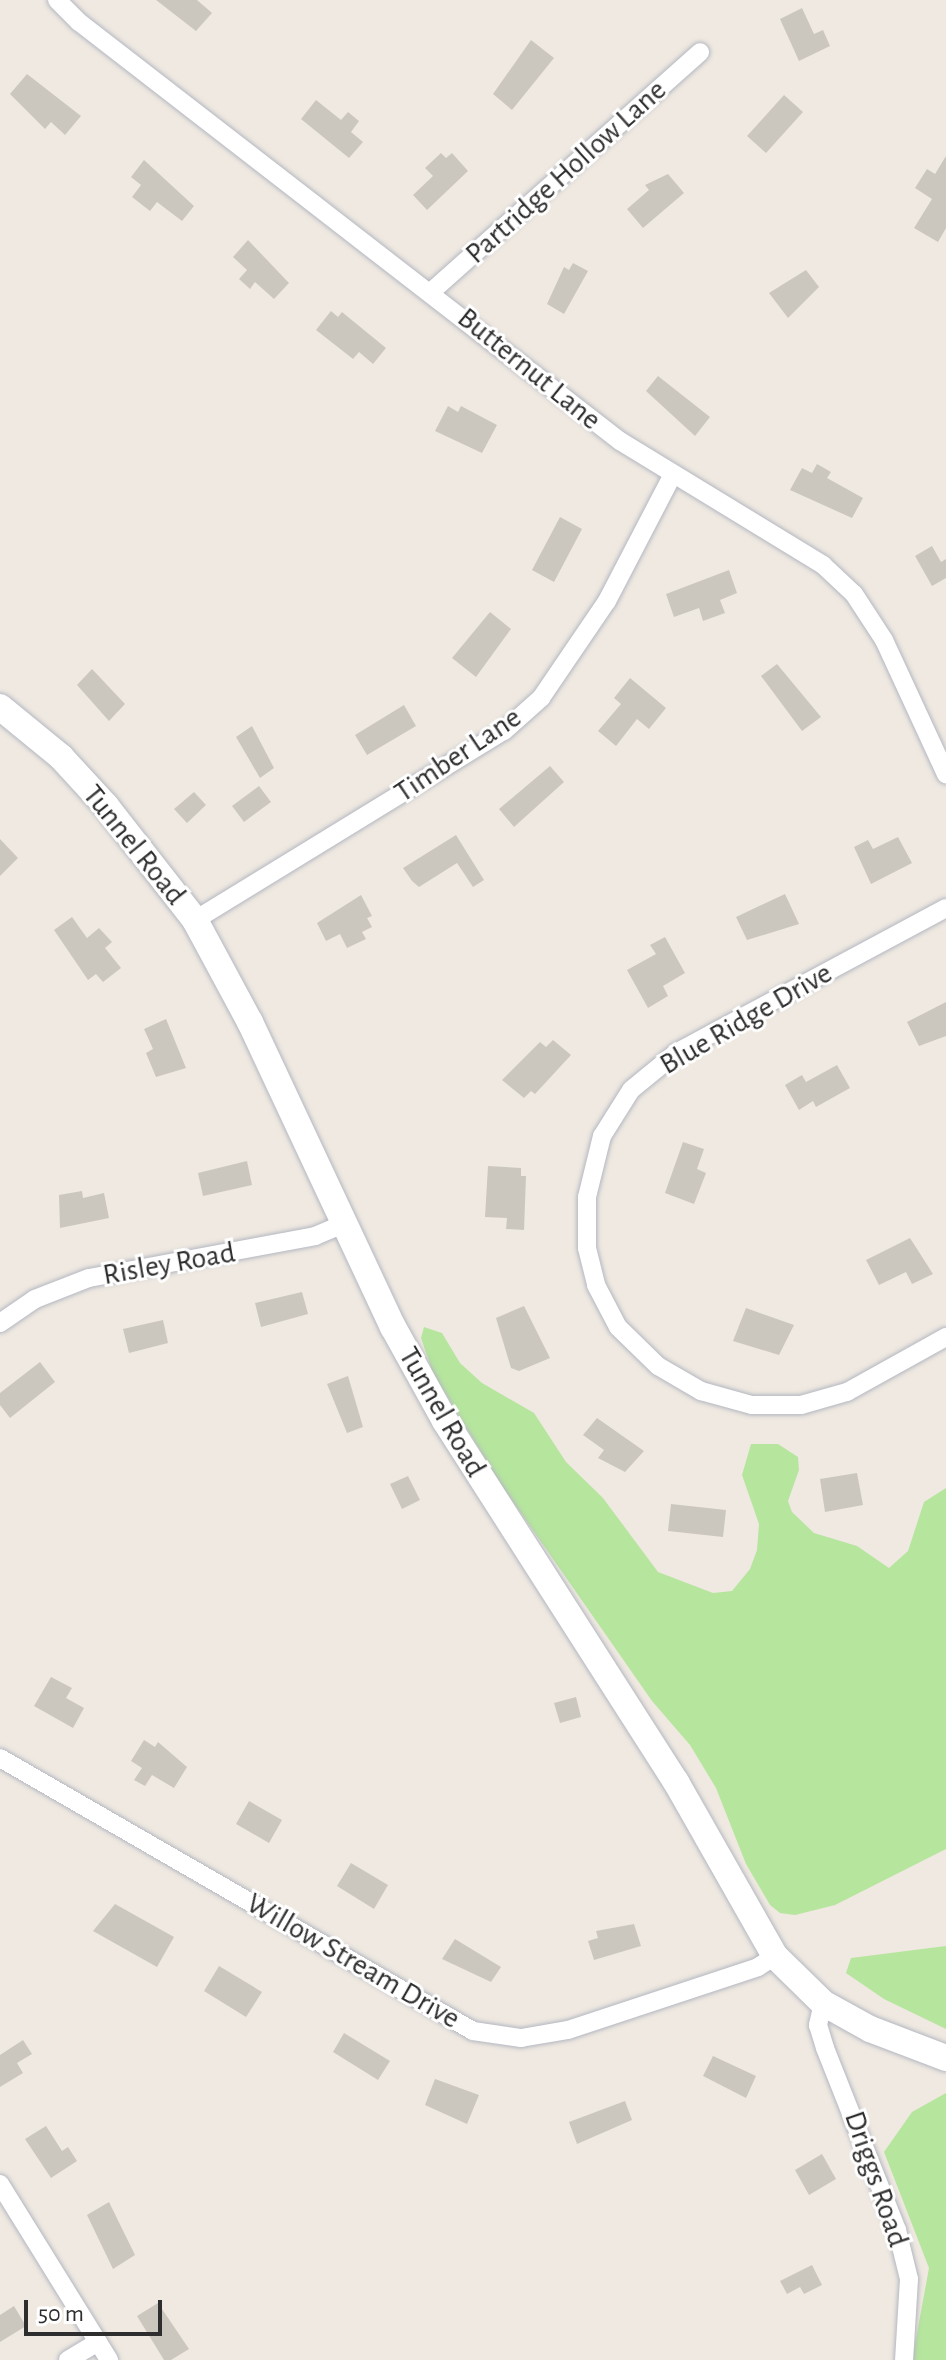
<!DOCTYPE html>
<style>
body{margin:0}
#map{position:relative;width:946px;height:2360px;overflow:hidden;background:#efe9e1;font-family:"Alegreya Sans",sans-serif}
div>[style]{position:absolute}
.green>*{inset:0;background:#b6e59e}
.building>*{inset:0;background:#cbc7bf}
.roads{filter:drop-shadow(0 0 2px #b4b7c1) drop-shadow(0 0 2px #b4b7c1)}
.minor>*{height:18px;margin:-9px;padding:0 9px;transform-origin:9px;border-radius:9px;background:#fff}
.secondary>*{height:26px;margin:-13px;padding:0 13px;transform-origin:13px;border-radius:13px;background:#fff}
span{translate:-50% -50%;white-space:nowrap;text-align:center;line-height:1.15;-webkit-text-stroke:6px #fff;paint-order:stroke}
.street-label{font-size:30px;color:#2e2e2e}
.scale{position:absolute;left:24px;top:2300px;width:138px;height:36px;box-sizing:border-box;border:4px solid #2e2e2e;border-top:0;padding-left:10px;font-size:24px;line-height:28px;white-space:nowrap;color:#2e2e2e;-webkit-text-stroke:6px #fff;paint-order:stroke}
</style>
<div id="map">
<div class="green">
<i style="clip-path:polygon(424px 1327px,442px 1333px,460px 1363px,482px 1383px,534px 1413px,566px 1462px,603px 1498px,658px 1572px,713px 1593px,732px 1591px,750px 1569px,757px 1550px,759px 1524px,742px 1475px,751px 1444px,778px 1444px,798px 1457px,799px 1470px,788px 1501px,792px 1512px,814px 1533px,857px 1546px,889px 1568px,908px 1551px,924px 1502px,946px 1488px,946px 1849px,835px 1905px,795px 1915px,780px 1913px,770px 1905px,746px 1864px,716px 1788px,690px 1745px,652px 1701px,500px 1483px,433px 1373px,421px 1338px)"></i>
<i style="clip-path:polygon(946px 1946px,946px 2029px,884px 1999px,846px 1973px,851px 1958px)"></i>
<i style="clip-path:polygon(946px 2093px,946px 2360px,912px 2360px,929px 2268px,884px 2152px,912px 2112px)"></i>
</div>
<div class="building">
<i style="clip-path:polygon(156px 0,197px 0,212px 13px,196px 31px)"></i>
<i style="clip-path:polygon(802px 8px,814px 34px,823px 30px,830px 46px,799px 61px,780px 19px)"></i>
<i style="clip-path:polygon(531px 40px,554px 58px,512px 110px,493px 94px)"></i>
<i style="clip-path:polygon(27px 74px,81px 116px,65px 135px,51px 122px,45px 129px,10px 94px)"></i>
<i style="clip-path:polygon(784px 95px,803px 112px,766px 153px,747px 136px)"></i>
<i style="clip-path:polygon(316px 100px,341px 120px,348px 112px,359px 121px,351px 132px,363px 142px,349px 158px,301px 119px)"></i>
<i style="clip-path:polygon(441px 153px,446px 158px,452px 153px,468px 171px,427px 210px,413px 195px,433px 176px,425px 168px)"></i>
<i style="clip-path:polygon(946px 156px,946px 228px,938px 242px,914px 228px,932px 199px,915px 188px,927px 169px,935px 174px)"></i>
<i style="clip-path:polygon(144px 160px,194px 206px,182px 221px,157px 202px,150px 211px,132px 197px,141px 185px,131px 177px)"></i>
<i style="clip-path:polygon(668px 174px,684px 193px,643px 228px,627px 209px,649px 190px,645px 185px)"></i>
<i style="clip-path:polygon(248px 240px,289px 283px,274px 299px,255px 282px,250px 289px,239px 279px,247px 270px,233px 257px)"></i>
<i style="clip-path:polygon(573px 263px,588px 271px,564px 314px,547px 304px,564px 267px,569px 270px)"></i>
<i style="clip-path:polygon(806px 270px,819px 287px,788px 318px,769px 293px)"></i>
<i style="clip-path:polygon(331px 311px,338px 317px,342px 312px,386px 348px,373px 364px,359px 352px,353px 359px,316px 330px)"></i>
<i style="clip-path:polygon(658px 376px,710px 417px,695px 436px,646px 391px)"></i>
<i style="clip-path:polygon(448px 406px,458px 412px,461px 406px,497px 425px,482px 453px,435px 431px)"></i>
<i style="clip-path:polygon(817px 464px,831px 472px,827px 478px,863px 498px,852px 518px,790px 490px,802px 468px,812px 473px)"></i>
<i style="clip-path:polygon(560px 517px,582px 529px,554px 582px,532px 570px)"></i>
<i style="clip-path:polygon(932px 546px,941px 562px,946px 559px,946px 578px,932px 586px,915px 556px)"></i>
<i style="clip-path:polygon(729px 570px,737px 593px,720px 600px,725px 613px,703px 621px,699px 608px,674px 617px,666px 594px)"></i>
<i style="clip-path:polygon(490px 612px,511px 629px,476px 677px,452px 658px)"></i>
<i style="clip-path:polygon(777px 664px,821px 717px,802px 731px,761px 676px)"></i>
<i style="clip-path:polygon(92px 669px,125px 704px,109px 721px,77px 685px)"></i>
<i style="clip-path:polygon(630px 678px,666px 708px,649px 729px,637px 719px,616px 746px,598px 731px,621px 704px,614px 698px)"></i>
<i style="clip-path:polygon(404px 705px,416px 726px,367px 755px,355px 735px)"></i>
<i style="clip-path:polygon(252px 726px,274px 768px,260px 778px,236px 737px)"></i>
<i style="clip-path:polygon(550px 766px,564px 782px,514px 827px,499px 809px)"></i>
<i style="clip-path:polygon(259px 786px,271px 802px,244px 822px,232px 806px)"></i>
<i style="clip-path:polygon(194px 792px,206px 805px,187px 823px,174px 809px)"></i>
<i style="clip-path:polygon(456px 835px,484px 880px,473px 887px,457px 863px,419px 887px,412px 881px,403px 868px)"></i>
<i style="clip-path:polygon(898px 837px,912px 863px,871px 884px,854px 847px,868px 840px,873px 849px)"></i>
<i style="clip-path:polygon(0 839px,18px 858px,0 876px)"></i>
<i style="clip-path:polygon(785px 894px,799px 924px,747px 940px,736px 917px)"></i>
<i style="clip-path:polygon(361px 895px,372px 916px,367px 918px,372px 927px,362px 932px,366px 939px,347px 948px,340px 934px,326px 941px,317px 923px)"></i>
<i style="clip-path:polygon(72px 917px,87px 938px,99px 928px,112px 942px,105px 948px,121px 968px,103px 982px,96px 974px,88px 980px,54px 930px)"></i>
<i style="clip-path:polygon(665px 937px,685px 973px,663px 986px,668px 996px,648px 1008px,627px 970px,656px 954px,650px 945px)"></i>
<i style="clip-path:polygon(946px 1002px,946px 1036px,919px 1046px,907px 1022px)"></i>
<i style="clip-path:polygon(166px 1019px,186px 1068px,156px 1077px,146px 1053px,153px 1049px,144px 1029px)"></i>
<i style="clip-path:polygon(553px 1040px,571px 1055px,535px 1094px,531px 1091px,524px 1098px,502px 1080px,540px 1042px,546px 1047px)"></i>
<i style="clip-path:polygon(837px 1065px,850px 1088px,816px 1107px,813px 1101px,799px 1110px,785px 1085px,802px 1075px,806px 1082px)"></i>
<i style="clip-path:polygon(683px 1142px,704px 1149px,697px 1169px,706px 1173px,694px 1204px,665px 1193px)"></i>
<i style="clip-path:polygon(247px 1161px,252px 1185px,203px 1196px,198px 1173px)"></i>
<i style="clip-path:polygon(488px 1166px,521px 1168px,521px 1176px,526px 1176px,524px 1230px,506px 1229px,507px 1218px,485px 1217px)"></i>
<i style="clip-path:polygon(82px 1191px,83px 1198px,104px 1193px,109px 1218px,60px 1228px,59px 1195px)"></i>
<i style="clip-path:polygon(910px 1238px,933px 1274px,912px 1284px,906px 1272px,879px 1285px,866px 1260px)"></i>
<i style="clip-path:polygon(302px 1292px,308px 1314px,261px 1327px,255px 1303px)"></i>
<i style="clip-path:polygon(524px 1306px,550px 1358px,519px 1371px,511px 1368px,496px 1318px)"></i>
<i style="clip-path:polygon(746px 1308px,794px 1325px,779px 1355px,733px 1341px)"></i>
<i style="clip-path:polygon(163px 1320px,168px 1343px,129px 1353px,123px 1329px)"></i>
<i style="clip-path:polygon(40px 1362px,55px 1382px,10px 1418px,0 1405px,0 1393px)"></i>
<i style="clip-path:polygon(348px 1376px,363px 1427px,347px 1433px,327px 1384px)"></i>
<i style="clip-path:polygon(597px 1418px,644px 1451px,625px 1472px,598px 1458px,604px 1450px,583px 1435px)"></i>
<i style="clip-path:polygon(857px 1473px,863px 1505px,825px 1512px,820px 1479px)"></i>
<i style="clip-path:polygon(408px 1476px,420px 1500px,402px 1509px,390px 1484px)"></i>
<i style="clip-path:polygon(671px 1504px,726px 1510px,723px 1537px,668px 1531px)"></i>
<i style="clip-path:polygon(51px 1677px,72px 1688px,66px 1698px,84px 1708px,73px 1728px,34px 1706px)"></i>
<i style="clip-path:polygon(576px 1697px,581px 1717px,560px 1723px,554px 1703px)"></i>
<i style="clip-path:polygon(144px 1740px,155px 1747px,158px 1742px,187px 1767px,174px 1788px,152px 1775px,145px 1786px,134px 1780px,142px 1768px,131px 1761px)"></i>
<i style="clip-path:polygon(249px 1801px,282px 1820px,269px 1843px,236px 1824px)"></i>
<i style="clip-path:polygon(351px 1863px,388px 1885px,374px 1909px,337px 1886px)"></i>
<i style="clip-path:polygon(115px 1904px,174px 1937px,157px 1967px,93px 1931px)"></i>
<i style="clip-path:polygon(634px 1924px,641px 1946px,594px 1960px,588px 1941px,598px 1938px,596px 1931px)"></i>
<i style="clip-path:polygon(455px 1939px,501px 1967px,491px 1982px,442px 1959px)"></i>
<i style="clip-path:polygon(219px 1966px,262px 1992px,246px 2017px,204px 1991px)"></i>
<i style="clip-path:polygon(344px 2033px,390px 2061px,378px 2080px,333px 2052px)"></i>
<i style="clip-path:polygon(23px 2040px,32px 2054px,17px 2063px,23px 2073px,0 2087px,0 2055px)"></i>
<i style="clip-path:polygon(713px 2056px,756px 2076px,746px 2098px,703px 2076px)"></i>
<i style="clip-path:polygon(435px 2079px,479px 2095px,467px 2124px,425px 2105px)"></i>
<i style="clip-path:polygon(625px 2101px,632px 2120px,577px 2144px,569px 2122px)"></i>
<i style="clip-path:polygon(46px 2126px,62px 2151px,68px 2147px,77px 2161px,51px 2178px,25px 2139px)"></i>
<i style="clip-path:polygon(822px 2154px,836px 2179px,809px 2195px,795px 2170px)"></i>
<i style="clip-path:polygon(109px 2202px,135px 2255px,113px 2269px,87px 2215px)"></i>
<i style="clip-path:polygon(812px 2265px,822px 2285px,804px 2294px,800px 2287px,787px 2294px,780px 2281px)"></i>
<i style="clip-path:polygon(158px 2303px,189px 2349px,171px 2360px,164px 2360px,137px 2316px)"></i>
<i style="clip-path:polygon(14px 2306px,26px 2326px,0 2342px,0 2315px)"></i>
</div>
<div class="roads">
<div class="minor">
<i style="left:57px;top:0;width:31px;rotate:45deg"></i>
<i style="left:79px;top:22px;width:684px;rotate:37.76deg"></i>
<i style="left:620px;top:441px;width:238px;rotate:31.4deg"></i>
<i style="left:823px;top:565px;width:42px;rotate:43.1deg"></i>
<i style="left:854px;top:594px;width:55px;rotate:56.9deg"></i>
<i style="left:884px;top:640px;width:148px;rotate:65.2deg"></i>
<i style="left:432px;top:291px;width:359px;rotate:-41.7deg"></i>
<i style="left:946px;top:908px;width:306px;rotate:151.8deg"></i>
<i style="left:676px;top:1053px;width:58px;rotate:140.6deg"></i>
<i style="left:631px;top:1090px;width:54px;rotate:122.2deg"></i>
<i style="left:602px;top:1136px;width:63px;rotate:103.8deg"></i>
<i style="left:587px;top:1197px;width:51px;rotate:90deg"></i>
<i style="left:587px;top:1248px;width:38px;rotate:76deg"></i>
<i style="left:596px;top:1285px;width:47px;rotate:62.4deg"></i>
<i style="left:618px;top:1327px;width:56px;rotate:44.3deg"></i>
<i style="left:658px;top:1366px;width:50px;rotate:30.2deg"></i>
<i style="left:701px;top:1391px;width:53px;rotate:15.4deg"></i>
<i style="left:752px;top:1405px;width:49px"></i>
<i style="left:801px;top:1405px;width:48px;rotate:-15.8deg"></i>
<i style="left:847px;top:1392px;width:113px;rotate:-29.1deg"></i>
<i style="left:195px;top:920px;width:362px;rotate:-31.5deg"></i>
<i style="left:504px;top:731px;width:50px;rotate:-41.7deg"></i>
<i style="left:541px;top:698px;width:117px;rotate:-55.8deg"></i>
<i style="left:607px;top:601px;width:141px;rotate:-62.5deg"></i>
<i style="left:0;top:1323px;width:42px;rotate:-34.4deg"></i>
<i style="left:35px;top:1299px;width:58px;rotate:-21.3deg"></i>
<i style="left:89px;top:1278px;width:230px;rotate:-10.5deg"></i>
<i style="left:315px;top:1236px;width:33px;rotate:-23deg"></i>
<i style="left:0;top:1758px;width:546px;rotate:29.99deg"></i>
<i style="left:473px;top:2031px;width:49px;rotate:8.3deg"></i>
<i style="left:521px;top:2038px;width:48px;rotate:-9.7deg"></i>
<i style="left:568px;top:2030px;width:200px;rotate:-18.3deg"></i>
<i style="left:758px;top:1967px;width:20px;rotate:-33deg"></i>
<i style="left:823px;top:2003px;width:23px;rotate:103deg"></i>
<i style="left:818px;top:2025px;width:24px;rotate:73deg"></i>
<i style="left:825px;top:2048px;width:196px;rotate:68.4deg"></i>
<i style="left:897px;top:2230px;width:50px;rotate:76.2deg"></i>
<i style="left:909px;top:2279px;width:81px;rotate:93.5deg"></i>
<i style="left:0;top:2184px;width:207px;rotate:58.2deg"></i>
<i style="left:68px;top:2360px;width:35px;rotate:-31deg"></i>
</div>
<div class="secondary">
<i style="left:0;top:707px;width:79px;rotate:39.3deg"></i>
<i style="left:61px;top:757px;width:67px;rotate:47.4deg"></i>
<i style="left:106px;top:806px;width:145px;rotate:52deg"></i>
<i style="left:195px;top:920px;width:116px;rotate:61.7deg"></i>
<i style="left:250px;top:1022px;width:337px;rotate:64.9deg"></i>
<i style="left:393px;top:1327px;width:107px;rotate:61deg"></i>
<i style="left:445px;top:1421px;width:429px;rotate:57.4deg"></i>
<i style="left:676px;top:1782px;width:200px;rotate:60.4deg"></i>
<i style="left:775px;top:1956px;width:67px;rotate:44.4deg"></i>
<i style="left:823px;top:2003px;width:54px;rotate:29deg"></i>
<i style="left:870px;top:2029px;width:81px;rotate:20.9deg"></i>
</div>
</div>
<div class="street-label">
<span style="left:566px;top:172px;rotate:-42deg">Partridge Hollow Lane</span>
<span style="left:529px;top:369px;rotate:39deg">Butternut Lane</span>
<span style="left:458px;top:755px;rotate:-34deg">Timber Lane</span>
<span style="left:134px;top:845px;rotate:51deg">Tunnel Road</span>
<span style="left:746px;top:1019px;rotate:-30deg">Blue Ridge Drive</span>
<span style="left:169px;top:1264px;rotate:-10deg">Risley Road</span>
<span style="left:442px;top:1412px;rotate:60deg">Tunnel Road</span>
<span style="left:353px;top:1961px;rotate:30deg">Willow Stream Drive</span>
<span style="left:876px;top:2179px;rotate:71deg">Driggs Road</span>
</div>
<div class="scale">50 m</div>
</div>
